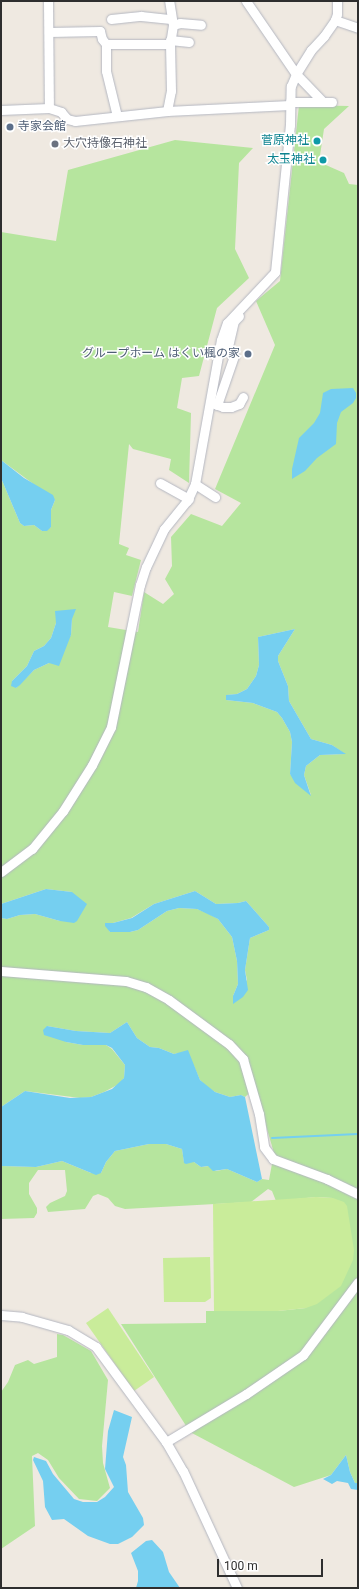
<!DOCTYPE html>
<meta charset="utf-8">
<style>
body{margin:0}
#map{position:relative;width:359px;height:1589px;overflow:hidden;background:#efe9e1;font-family:Roboto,"Noto Sans JP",sans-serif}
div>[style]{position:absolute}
.green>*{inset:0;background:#b6e59e}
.pitch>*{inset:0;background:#c9ec9a}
.water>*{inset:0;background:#75cff0}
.stream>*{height:2px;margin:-1px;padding:0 1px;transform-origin:1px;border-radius:1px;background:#75cff0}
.roads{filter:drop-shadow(0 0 1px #b4b7c1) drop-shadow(0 0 1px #b4b7c1)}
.minor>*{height:9px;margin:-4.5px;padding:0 4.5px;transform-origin:4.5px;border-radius:4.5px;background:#fff}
.dots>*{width:11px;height:11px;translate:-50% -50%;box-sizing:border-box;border:2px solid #fff;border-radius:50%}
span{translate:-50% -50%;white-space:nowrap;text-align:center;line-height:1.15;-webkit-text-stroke:3px #fff;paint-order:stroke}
.service-label{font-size:12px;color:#4e5e75}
.left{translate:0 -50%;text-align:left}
.right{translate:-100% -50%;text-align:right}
.culture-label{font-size:12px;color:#0d838f}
.worship-label{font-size:12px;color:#5b616d}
.frame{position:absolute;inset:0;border:2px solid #2e2e2e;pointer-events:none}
.scale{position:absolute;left:217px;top:1559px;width:106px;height:18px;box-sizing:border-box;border:2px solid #2e2e2e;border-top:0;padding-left:5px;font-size:12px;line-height:14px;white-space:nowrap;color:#2e2e2e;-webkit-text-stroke:3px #fff;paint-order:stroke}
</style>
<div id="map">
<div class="green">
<i style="clip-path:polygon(evenodd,299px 105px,349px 106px,324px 129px,319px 162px,344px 173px,349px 184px,358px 185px,358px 1483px,355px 1483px,350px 1472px,346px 1455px,331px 1475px,294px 1487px,190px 1432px,121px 1324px,206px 1323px,206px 1311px,278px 1311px,306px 1308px,333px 1198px,316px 1197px,276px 1201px,272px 1191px,268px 1189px,251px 1202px,125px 1209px,115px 1206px,108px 1198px,98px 1194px,93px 1196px,85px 1209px,48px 1212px,46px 1207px,50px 1203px,65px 1196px,67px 1191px,65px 1170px,38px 1170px,29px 1183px,29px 1194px,37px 1208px,37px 1213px,34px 1218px,1px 1219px,1px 1166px,36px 1167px,62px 1161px,91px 1173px,101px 1173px,106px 1162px,115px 1151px,149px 1144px,166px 1144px,182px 1149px,184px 1162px,194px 1162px,201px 1167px,209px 1166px,216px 1171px,227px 1169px,257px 1182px,262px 1179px,269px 1180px,274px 1153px,255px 1088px,245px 1097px,241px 1095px,230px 1097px,215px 1092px,207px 1087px,200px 1080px,194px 1066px,179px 1053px,174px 1054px,159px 1048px,150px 1047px,137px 1038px,127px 1022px,110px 1033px,76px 1031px,47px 1026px,66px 1042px,83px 1045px,106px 1045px,112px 1049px,125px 1065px,124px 1078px,119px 1084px,104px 1092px,91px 1097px,80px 1098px,25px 1091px,1px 1107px,1px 918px,7px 919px,20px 915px,35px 914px,60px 921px,72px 892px,46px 889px,1px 904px,1px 478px,20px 523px,24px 526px,34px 525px,42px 531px,51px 527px,51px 510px,55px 500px,1px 460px,1px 232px,56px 241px,68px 170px,175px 140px,253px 148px,239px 163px,235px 249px,249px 278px,217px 308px,199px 376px,182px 378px,177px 408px,191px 413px,189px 483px,169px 470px,171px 459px,133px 449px,129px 444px,119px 544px,129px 548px,126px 555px,141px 560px,132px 596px,114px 592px,108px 627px,138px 632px,144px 592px,163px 604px,174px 594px,165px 579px,172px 566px,171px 537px,191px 514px,222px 526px,241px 503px,215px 489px,275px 345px,256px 301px,280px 281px,299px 105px,72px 619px,71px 635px,49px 663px,34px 670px,16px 688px,12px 681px,27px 666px,34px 651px,44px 646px,51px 638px,56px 623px,72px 619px,299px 105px,295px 629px,278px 656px,278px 661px,288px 686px,289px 701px,311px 739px,332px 745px,345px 754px,320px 755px,306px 766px,304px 775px,311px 795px,290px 774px,292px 742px,290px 732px,282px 718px,277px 712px,253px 703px,226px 700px,227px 695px,237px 694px,247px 689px,256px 676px,259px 665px,258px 637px,295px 629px,299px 105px,195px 891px,216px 904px,238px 903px,246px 901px,269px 927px,269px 930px,250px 938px,245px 970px,247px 980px,233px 996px,238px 984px,237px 961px,232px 937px,218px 919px,207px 913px,197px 909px,179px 908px,167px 911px,138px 930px,130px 932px,110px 932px,105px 923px,113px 923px,131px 918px,154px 904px,195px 891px)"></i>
<i style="clip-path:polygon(57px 1334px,63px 1335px,91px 1351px,108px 1380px,102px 1446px,103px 1463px,110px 1488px,97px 1501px,79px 1499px,59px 1478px,48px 1460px,38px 1453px,32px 1456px,35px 1526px,1px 1549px,1px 1392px,8px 1382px,15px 1365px,28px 1360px,34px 1364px,57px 1357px)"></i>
</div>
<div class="pitch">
<i style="clip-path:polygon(316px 1197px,333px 1198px,344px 1202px,347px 1206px,354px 1250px,353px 1260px,341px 1286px,317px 1304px,306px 1308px,278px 1311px,214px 1311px,213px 1204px)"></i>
<i style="clip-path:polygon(210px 1257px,211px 1298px,205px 1302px,164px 1302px,163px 1258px)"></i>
<i style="clip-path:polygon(108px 1308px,154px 1377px,134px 1391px,86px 1323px)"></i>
</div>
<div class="water">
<i style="clip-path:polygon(353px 388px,356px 393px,356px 398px,353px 403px,341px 412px,337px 423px,336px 444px,317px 458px,305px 471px,292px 479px,292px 469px,299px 438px,314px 423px,320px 413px,323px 393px,331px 389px)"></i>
<i style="clip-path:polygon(1px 460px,24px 478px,53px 495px,55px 500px,51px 510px,51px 527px,47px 531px,42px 531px,34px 525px,24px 526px,20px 523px,1px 478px)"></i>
<i style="clip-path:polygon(76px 609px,72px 619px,71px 635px,59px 666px,49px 663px,34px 670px,20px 685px,16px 688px,11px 686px,12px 681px,27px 666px,34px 651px,44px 646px,51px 638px,56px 623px,55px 611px)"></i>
<i style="clip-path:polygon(295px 629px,278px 656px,278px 661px,288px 686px,289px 701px,311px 739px,332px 745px,346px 754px,320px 755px,306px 766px,304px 775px,311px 796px,295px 783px,290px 774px,292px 742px,290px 732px,282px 718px,277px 712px,253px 703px,226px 700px,226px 695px,237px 694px,247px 689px,256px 676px,259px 665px,258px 637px)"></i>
<i style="clip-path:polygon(46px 889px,72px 892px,87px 904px,77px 921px,74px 923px,60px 921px,35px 914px,20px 915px,7px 919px,1px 918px,1px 904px)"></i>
<i style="clip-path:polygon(195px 891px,216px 904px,238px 903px,246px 901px,269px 927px,269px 930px,250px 938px,245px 970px,248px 990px,243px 997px,233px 1004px,233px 996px,238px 984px,237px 961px,232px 937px,218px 919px,197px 909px,179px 908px,167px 911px,138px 930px,130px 932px,110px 932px,105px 926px,105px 923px,113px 923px,132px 918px,154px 904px)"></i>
<i style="clip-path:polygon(127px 1022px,137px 1038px,150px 1047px,159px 1048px,174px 1054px,188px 1050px,200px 1080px,215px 1092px,230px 1097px,241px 1095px,245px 1097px,262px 1179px,257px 1182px,227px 1169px,213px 1171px,208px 1166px,201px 1167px,194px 1162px,186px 1164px,184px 1163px,182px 1149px,166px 1144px,149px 1144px,115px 1151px,106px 1162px,101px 1173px,96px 1175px,62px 1161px,36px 1167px,1px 1166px,1px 1107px,25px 1091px,70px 1098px,91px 1097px,112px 1089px,124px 1078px,125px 1065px,112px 1048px,106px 1045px,83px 1045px,66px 1042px,44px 1035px,43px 1030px,47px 1026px,76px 1031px,110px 1033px)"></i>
<i style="clip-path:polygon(114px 1410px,132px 1417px,123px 1457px,126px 1465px,128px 1492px,143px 1518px,144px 1525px,132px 1537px,118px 1544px,110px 1544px,88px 1536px,64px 1519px,52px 1520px,45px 1507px,43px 1481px,33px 1460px,34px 1457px,46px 1461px,53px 1474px,74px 1499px,83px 1502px,97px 1502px,105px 1497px,114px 1487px,105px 1469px,108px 1431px)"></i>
<i style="clip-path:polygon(346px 1455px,350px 1472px,355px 1483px,358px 1483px,358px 1490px,351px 1489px,348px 1483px,337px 1481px,332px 1484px,323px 1479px,331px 1475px)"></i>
<i style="clip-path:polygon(152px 1540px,163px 1552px,169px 1572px,180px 1588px,136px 1588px,138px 1581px,138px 1571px,131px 1553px,146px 1541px)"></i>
</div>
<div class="stream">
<i style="left:272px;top:1138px;width:86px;rotate:-2.7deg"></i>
</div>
<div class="roads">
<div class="minor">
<i style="left:48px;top:1px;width:107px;rotate:89.5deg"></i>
<i style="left:246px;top:1px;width:88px;rotate:55.6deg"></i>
<i style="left:296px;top:74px;width:37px;rotate:46deg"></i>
<i style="left:111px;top:19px;width:30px;rotate:-6deg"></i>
<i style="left:141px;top:16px;width:30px;rotate:6deg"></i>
<i style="left:335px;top:20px;width:24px;rotate:19deg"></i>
<i style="left:173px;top:25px;width:7px;rotate:-16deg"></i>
<i style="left:180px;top:23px;width:21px;rotate:5deg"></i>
<i style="left:49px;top:32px;width:51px;rotate:-1.1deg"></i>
<i style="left:100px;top:31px;width:8px;rotate:76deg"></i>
<i style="left:102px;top:39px;width:6px;rotate:51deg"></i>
<i style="left:106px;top:44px;width:64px"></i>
<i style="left:170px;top:40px;width:19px;rotate:6deg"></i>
<i style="left:106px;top:44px;width:27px;rotate:90deg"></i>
<i style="left:106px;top:71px;width:46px;rotate:76.3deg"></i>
<i style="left:290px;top:102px;width:42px"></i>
<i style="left:1px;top:110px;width:48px;rotate:-2.4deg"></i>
<i style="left:49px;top:108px;width:13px;rotate:18deg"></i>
<i style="left:61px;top:112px;width:9px;rotate:49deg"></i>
<i style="left:67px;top:119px;width:8px;rotate:14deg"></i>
<i style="left:75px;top:121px;width:93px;rotate:-6.2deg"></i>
<i style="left:167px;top:111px;width:123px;rotate:-2.8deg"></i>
<i style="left:167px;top:111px;width:20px;rotate:-79deg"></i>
<i style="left:171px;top:91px;width:47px;rotate:-91.2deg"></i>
<i style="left:170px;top:44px;width:19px;rotate:-81deg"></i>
<i style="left:173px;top:25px;width:24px;rotate:-99deg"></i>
<i style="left:212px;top:403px;width:12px;rotate:20deg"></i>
<i style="left:223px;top:407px;width:8px"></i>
<i style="left:231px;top:407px;width:9px;rotate:-21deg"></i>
<i style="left:239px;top:404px;width:8px;rotate:-60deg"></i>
<i style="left:217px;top:405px;width:52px;rotate:-70.9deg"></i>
<i style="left:234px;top:356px;width:9px;rotate:-144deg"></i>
<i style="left:227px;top:351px;width:31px;rotate:-77deg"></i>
<i style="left:234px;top:321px;width:7px;rotate:-45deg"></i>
<i style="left:160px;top:483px;width:33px;rotate:29deg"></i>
<i style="left:195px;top:484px;width:24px;rotate:33deg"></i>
<i style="left:1px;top:872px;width:39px;rotate:-37deg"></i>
<i style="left:32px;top:849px;width:49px;rotate:-50.8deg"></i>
<i style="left:63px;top:811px;width:54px;rotate:-57.8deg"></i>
<i style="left:92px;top:765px;width:42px;rotate:-63.4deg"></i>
<i style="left:111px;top:727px;width:145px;rotate:-78.5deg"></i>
<i style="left:140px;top:585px;width:19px;rotate:-72deg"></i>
<i style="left:146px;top:567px;width:42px;rotate:-64.7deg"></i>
<i style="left:164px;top:529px;width:36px;rotate:-51deg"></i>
<i style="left:187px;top:501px;width:19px;rotate:-65deg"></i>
<i style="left:195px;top:484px;width:146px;rotate:-79.8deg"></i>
<i style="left:221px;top:340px;width:18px;rotate:-71deg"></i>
<i style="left:227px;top:323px;width:70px;rotate:-46.7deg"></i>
<i style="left:275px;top:272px;width:148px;rotate:-84.2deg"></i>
<i style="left:290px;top:125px;width:39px;rotate:-89deg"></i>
<i style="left:291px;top:86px;width:13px;rotate:-67deg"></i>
<i style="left:296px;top:74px;width:28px;rotate:-58deg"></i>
<i style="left:311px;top:50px;width:19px;rotate:-47deg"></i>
<i style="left:324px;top:36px;width:19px;rotate:-55deg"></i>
<i style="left:335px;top:20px;width:6px;rotate:-72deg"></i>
<i style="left:337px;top:14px;width:13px;rotate:-90deg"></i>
<i style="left:1px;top:971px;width:125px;rotate:4.6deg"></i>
<i style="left:126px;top:981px;width:21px;rotate:17deg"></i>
<i style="left:146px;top:987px;width:26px;rotate:29deg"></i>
<i style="left:169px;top:1000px;width:74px;rotate:36.3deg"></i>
<i style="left:229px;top:1044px;width:21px;rotate:47deg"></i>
<i style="left:243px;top:1059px;width:57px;rotate:73.8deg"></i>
<i style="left:259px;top:1114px;width:33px;rotate:81deg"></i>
<i style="left:264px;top:1147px;width:15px;rotate:53deg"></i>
<i style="left:273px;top:1159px;width:58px;rotate:20.3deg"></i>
<i style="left:327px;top:1179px;width:34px;rotate:26deg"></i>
<i style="left:1px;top:1315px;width:21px;rotate:5deg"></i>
<i style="left:22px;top:1317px;width:48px;rotate:15.8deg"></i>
<i style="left:68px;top:1330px;width:33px;rotate:31deg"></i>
<i style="left:96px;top:1347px;width:118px;rotate:53.6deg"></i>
<i style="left:166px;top:1442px;width:34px;rotate:60deg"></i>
<i style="left:183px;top:1471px;width:129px;rotate:65.2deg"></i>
<i style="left:166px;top:1442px;width:93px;rotate:-31deg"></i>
<i style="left:246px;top:1394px;width:69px;rotate:-34.4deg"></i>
<i style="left:303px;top:1355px;width:91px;rotate:-53deg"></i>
</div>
</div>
<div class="dots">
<i style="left:10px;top:127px;background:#5c6f8a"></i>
<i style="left:317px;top:141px;background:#0f9aa8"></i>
<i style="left:55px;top:144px;background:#6b7280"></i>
<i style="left:323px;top:160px;background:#0f9aa8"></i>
<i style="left:248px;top:354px;background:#5c6f8a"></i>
</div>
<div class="service-label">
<span class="left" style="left:18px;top:127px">寺家会館</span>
<span class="right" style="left:240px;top:354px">グループホーム はくい楓の家</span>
</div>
<div class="culture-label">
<span class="right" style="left:309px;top:141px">菅原神社</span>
<span class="right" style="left:315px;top:160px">太玉神社</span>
</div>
<div class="worship-label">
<span class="left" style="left:63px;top:144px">大穴持像石神社</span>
</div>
<div class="frame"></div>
<div class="scale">100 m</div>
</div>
